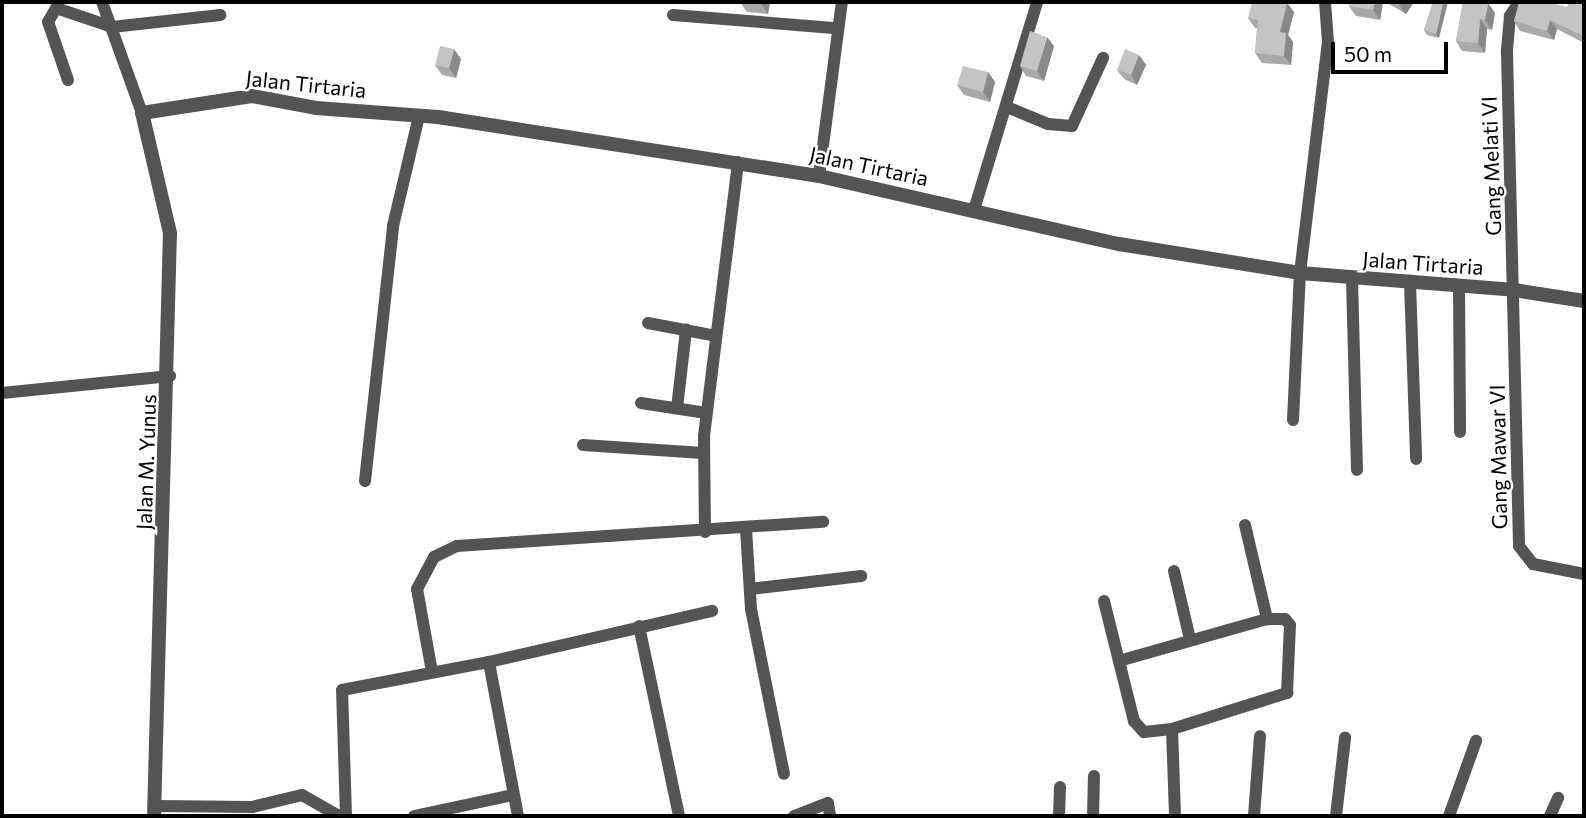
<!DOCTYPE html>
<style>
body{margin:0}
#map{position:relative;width:1586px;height:818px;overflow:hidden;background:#fff;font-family:Commissioner,sans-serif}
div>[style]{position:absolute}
.minor>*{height:12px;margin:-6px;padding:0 6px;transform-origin:6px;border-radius:6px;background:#545454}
.tertiary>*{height:14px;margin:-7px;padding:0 7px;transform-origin:7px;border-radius:7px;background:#545454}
.wall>*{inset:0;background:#a9a9a9}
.shaded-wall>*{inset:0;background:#898989}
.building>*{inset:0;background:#c4c4c4}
span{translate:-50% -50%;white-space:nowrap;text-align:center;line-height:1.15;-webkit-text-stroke:5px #fff;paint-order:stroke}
.street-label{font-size:21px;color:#000}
.frame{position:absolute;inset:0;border:4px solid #000;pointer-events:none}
.scale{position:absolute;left:1331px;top:42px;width:117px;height:32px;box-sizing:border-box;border:4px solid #000;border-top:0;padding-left:9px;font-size:21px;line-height:24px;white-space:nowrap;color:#000;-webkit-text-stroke:5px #fff;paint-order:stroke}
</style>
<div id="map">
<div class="minor">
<i style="left:102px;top:2px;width:118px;rotate:70.2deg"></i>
<i style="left:1519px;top:2px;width:17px;rotate:123deg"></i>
<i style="left:1510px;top:16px;width:37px;rotate:95deg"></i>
<i style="left:1507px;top:53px;width:493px;rotate:88.6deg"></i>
<i style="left:1519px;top:546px;width:23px;rotate:52deg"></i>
<i style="left:1533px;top:564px;width:52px;rotate:11.1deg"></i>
<i style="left:673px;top:15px;width:164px;rotate:4.6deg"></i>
<i style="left:68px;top:80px;width:61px;rotate:-109deg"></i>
<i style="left:48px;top:22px;width:16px;rotate:-60deg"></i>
<i style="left:56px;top:8px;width:59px;rotate:18.7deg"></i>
<i style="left:112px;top:27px;width:109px;rotate:-6.3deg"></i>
<i style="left:1007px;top:107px;width:44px;rotate:22.5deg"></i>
<i style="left:1048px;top:124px;width:24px;rotate:5deg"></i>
<i style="left:1072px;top:126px;width:75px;rotate:-65.5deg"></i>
<i style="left:819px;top:176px;width:176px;rotate:-82.5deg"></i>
<i style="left:974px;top:210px;width:217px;rotate:-73.1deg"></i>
<i style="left:1352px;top:279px;width:191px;rotate:88.5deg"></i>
<i style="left:1410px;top:283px;width:176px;rotate:88deg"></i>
<i style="left:1459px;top:286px;width:146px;rotate:89.6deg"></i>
<i style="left:648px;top:323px;width:69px;rotate:10.8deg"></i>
<i style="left:2px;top:393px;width:169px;rotate:-5.8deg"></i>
<i style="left:641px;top:403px;width:66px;rotate:8.7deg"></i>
<i style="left:677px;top:408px;width:79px;rotate:-83.4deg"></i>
<i style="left:1293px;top:420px;width:147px;rotate:-87.3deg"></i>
<i style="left:1300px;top:273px;width:233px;rotate:-83.1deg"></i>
<i style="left:1328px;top:42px;width:40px;rotate:-94.3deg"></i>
<i style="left:583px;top:445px;width:120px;rotate:3.8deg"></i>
<i style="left:365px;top:481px;width:257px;rotate:-83.7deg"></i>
<i style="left:393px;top:226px;width:113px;rotate:-76.7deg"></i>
<i style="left:1245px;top:525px;width:97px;rotate:76.8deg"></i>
<i style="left:746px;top:529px;width:80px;rotate:86.4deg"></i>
<i style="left:751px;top:609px;width:168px;rotate:78.7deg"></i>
<i style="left:705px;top:532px;width:96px;rotate:-90.6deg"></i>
<i style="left:704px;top:436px;width:276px;rotate:-82.9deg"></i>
<i style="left:1174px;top:571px;width:70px;rotate:76.8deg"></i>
<i style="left:750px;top:589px;width:112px;rotate:-6.7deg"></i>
<i style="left:1104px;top:601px;width:124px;rotate:76deg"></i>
<i style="left:1134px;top:721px;width:15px;rotate:48deg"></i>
<i style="left:1144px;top:732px;width:28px;rotate:-6deg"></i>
<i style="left:1172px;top:729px;width:121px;rotate:-17.4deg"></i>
<i style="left:1287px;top:693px;width:68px;rotate:-87.5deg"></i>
<i style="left:1290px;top:625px;width:8px;rotate:-130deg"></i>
<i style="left:1285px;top:619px;width:18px;rotate:180deg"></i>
<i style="left:1267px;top:619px;width:154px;rotate:164.2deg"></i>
<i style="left:639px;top:626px;width:194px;rotate:78.1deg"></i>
<i style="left:432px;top:672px;width:84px;rotate:-100.2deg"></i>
<i style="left:417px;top:589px;width:36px;rotate:-62deg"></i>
<i style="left:434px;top:557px;width:25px;rotate:-26deg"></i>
<i style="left:457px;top:546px;width:367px;rotate:-3.8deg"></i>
<i style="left:1172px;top:729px;width:87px;rotate:88deg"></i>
<i style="left:156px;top:806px;width:96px;rotate:0.6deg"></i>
<i style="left:252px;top:807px;width:51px;rotate:-13.5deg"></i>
<i style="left:302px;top:795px;width:43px;rotate:29.6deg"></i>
<i style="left:346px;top:816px;width:126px;rotate:-91.8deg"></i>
<i style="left:342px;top:690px;width:150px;rotate:-10.8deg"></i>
<i style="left:414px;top:816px;width:101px;rotate:-12deg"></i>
<i style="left:518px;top:816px;width:157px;rotate:-100.7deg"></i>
<i style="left:489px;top:662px;width:229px;rotate:-12.9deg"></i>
<i style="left:794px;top:816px;width:36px;rotate:-21deg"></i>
<i style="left:828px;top:803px;width:13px;rotate:81deg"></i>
<i style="left:1059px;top:816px;width:29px;rotate:-88deg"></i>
<i style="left:1093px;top:816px;width:40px;rotate:-88.6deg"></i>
<i style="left:1254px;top:816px;width:80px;rotate:-85.7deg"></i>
<i style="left:1336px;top:816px;width:79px;rotate:-83.4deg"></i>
<i style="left:1449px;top:816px;width:80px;rotate:-70.2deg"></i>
<i style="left:1550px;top:816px;width:20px;rotate:-66deg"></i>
</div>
<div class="tertiary">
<i style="left:154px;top:816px;width:583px;rotate:-88.43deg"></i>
<i style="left:170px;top:233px;width:123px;rotate:-103.1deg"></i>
<i style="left:142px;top:113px;width:111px;rotate:-8.8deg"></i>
<i style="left:252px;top:96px;width:65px;rotate:10.6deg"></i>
<i style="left:316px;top:108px;width:122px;rotate:4.2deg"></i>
<i style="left:438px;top:117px;width:386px;rotate:8.8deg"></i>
<i style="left:819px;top:176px;width:308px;rotate:12.8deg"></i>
<i style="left:1119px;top:244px;width:183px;rotate:9.1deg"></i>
<i style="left:1300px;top:273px;width:215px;rotate:4.5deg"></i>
<i style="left:1514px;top:290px;width:71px;rotate:8.9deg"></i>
</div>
<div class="wall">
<i style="clip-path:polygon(740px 2px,770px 2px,768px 14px,747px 12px)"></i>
<i style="clip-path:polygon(1383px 2px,1380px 20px,1356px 16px,1349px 6px)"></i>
<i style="clip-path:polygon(1386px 2px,1414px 2px,1406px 14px)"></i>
<i style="clip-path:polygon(1433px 2px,1439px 38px,1427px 35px,1424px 30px)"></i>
<i style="clip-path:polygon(1463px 2px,1495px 13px,1492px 30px,1487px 29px,1485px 53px,1462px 51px,1456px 41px)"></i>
<i style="clip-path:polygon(1584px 2px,1584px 43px,1557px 29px,1554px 40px,1520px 31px,1514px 21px)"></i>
<i style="clip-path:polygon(1287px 3px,1294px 12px,1288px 35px,1293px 42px,1291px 65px,1262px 63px,1255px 53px,1257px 28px,1255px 28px,1248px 18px)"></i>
<i style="clip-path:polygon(1054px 46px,1044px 81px,1026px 76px,1020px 66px)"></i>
<i style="clip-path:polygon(1139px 55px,1146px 65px,1137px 85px,1124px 79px,1117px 70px)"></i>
<i style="clip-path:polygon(461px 59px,456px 78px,442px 75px,435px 65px)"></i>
<i style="clip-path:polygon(988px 72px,995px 82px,990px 102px,964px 95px,957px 85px)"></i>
</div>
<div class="shaded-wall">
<i style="clip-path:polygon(762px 2px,770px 2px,768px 14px,761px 4px)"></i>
<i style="clip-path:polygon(1375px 2px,1383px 2px,1380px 20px,1373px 10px)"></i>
<i style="clip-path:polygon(1401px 2px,1414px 2px,1406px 14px,1399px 5px)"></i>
<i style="clip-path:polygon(1443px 2px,1448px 2px,1439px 38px,1436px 34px)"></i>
<i style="clip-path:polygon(1287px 3px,1294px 12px,1288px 35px,1293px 42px,1291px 65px,1284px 56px,1280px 32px)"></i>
<i style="clip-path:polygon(1488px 3px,1495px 13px,1492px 30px,1485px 20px)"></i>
<i style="clip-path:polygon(1480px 19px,1487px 29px,1485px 53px,1478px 43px)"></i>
<i style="clip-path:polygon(1550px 20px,1557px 29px,1554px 40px,1547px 31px)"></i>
<i style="clip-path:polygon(1047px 37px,1054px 46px,1044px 81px,1037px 71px)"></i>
<i style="clip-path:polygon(454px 49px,461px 59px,456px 78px,449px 68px)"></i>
<i style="clip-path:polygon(1139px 55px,1146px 65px,1137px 85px,1131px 75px)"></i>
<i style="clip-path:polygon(988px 72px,995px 82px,990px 102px,983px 92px)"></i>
</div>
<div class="building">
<i style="clip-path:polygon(740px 2px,762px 2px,761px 4px)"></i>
<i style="clip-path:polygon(1252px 2px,1283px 2px,1287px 3px,1280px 32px,1286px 33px,1284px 56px,1255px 53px,1258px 20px,1248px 18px)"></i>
<i style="clip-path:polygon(1350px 2px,1375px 2px,1373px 10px,1349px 6px)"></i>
<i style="clip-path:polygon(1433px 2px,1443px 2px,1436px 34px,1424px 30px)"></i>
<i style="clip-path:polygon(1463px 2px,1481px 2px,1488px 3px,1485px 20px,1480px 19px,1478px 43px,1456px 41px)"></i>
<i style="clip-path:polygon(1519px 2px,1548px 2px,1567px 7px,1569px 2px,1584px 2px,1583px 36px,1550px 20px,1547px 31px,1514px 21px)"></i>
<i style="clip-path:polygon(1030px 31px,1047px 37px,1037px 71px,1020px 66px)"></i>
<i style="clip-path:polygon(440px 46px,454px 49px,449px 68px,435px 65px)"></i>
<i style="clip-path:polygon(1125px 49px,1139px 55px,1131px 75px,1117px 70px)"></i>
<i style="clip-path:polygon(963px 66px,988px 72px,983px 92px,957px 85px)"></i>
</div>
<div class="street-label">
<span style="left:306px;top:84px;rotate:6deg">Jalan Tirtaria</span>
<span style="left:869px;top:166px;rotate:12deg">Jalan Tirtaria</span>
<span style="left:1491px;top:166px;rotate:-92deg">Gang Melati VI</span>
<span style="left:1423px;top:263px;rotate:4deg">Jalan Tirtaria</span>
<span style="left:1498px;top:457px;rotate:-91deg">Gang Mawar VI</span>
<span style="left:146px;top:462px;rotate:-88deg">Jalan M. Yunus</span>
</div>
<div class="frame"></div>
<div class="scale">50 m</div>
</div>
